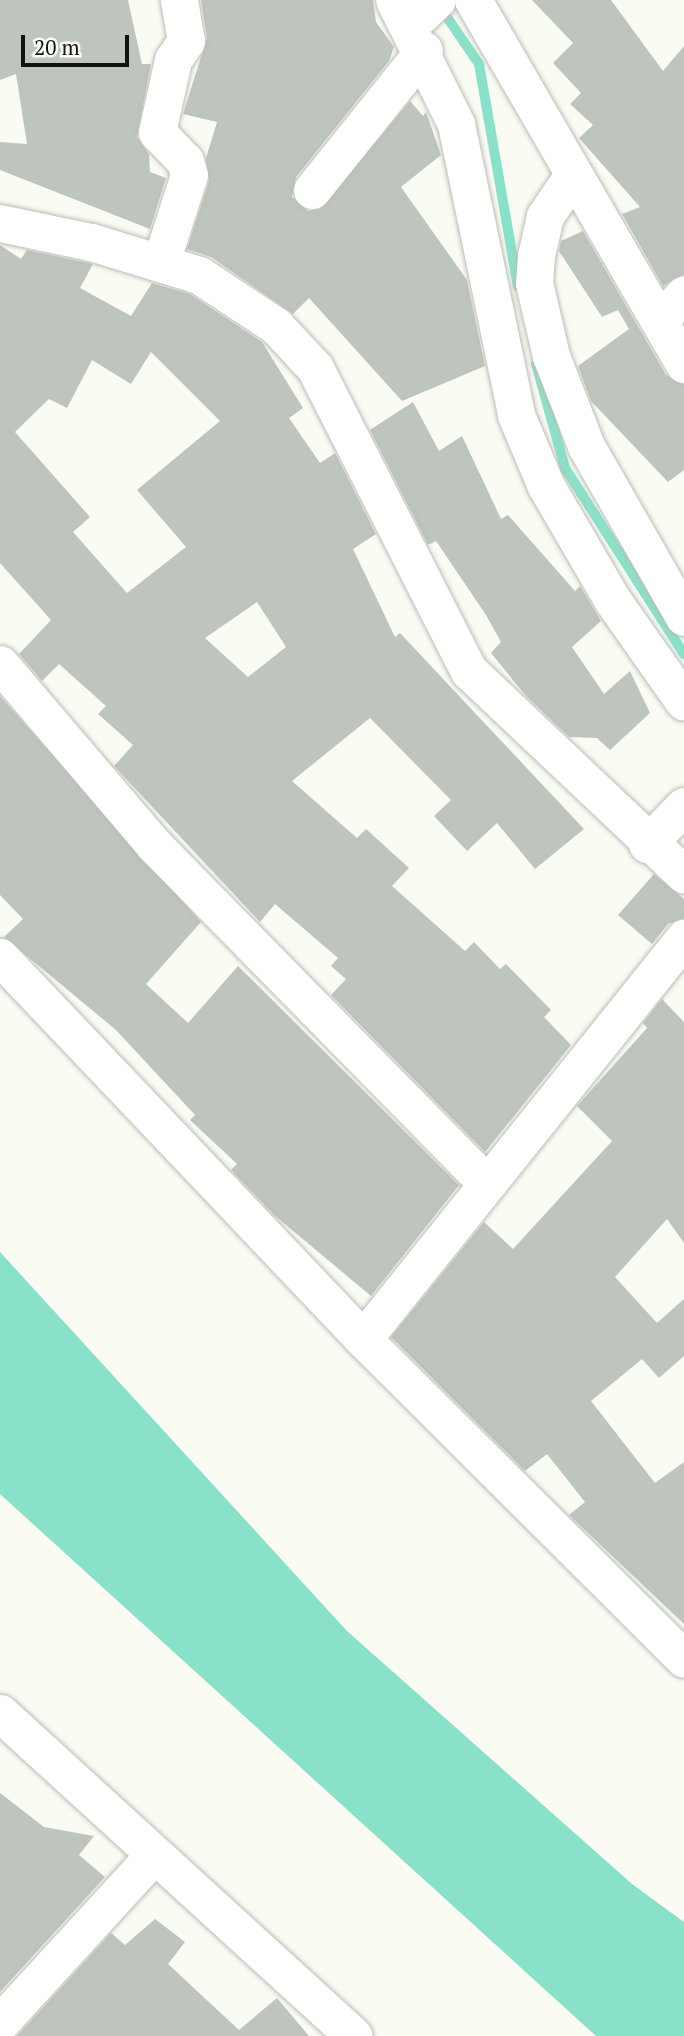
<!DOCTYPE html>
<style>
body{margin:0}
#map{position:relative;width:684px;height:2036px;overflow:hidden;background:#fafcf4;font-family:"PT Serif",serif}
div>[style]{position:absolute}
.water>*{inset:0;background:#8ae1ca}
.stream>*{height:10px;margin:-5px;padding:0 5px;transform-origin:5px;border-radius:5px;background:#8ae1ca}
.building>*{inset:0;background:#bec4be}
.roads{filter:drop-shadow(0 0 2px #bbbdb5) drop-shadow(0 0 2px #bbbdb5)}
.minor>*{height:37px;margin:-18.5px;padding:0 18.5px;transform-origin:18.5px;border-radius:18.5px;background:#fff}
span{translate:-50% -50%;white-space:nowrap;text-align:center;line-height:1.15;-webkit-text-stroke:5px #fafcf4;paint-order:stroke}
.scale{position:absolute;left:21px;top:35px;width:108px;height:32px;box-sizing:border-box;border:4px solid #12120f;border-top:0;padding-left:9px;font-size:21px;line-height:24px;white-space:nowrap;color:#12120f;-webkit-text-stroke:5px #fafcf4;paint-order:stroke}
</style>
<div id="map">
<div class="water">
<i style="clip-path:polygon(0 1252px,347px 1631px,632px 1884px,684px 1922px,684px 2036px,596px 2036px,0 1494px)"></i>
</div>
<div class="stream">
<i style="left:440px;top:7px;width:69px;rotate:55.6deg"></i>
<i style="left:479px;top:64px;width:226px;rotate:80.1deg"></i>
<i style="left:536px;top:364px;width:108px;rotate:74.4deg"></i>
<i style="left:565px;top:468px;width:221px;rotate:57.4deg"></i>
</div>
<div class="building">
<i style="clip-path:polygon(0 0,128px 0,142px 64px,151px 64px,137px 137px,149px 154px,150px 172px,166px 178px,150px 229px,0 170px,0 142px,27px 144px,16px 74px,0 80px)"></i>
<i style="clip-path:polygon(201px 0,373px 0,376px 22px,394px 47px,389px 61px,296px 177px,292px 197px,308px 211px,320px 209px,410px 101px,423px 116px,426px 112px,441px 155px,401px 187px,467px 280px,485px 366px,402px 401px,309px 298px,293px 314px,211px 257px,187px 249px,209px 181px,206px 158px,217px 122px,183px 114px,207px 38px)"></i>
<i style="clip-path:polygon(532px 0,611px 0,663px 71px,684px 46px,684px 274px,663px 286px,622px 214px,640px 207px,579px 138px,593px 125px,570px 104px,581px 93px,553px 63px,573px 43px)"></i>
<i style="clip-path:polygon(583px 231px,666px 375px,684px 385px,684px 470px,668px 482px,591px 401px,578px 366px,629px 329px,618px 310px,602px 317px,559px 251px,561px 241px)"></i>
<i style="clip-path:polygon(evenodd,0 245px,21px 259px,27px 250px,93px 264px,80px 288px,131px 316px,152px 283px,190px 294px,262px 342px,303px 408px,289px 418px,320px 463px,335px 453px,376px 534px,353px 549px,395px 637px,400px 633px,584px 829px,535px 869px,497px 823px,467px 851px,434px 816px,451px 800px,370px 718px,292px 781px,357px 838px,366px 829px,409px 868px,392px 886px,465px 951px,474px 942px,500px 969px,506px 964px,551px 1010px,544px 1017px,571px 1045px,485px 1152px,331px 995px,346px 979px,331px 966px,338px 958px,275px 904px,260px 922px,114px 766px,133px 745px,98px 714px,106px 706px,59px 664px,42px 681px,19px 654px,51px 620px,0 563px,0 245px,151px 352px,220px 421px,137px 490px,186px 547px,127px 593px,73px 532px,90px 517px,15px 432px,49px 399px,67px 408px,92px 360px,131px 384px,151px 352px,0 245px,257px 602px,286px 647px,248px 677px,205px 638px,257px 602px)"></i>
<i style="clip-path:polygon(413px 402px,439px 451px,462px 436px,501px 519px,508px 515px,575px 591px,580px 586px,601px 621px,572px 647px,604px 694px,630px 671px,650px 713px,610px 750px,597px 738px,569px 737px,526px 696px,491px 653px,501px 642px,486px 615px,436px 541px,428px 545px,370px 430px)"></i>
<i style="clip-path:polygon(0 696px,201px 922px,146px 984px,188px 1023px,238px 966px,459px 1185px,371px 1296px,274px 1215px,231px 1170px,237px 1164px,190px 1120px,195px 1115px,116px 1030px,4px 937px,23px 919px,0 895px)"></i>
<i style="clip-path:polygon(654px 874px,684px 899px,684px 918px,668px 924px,652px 944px,618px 915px)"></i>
<i style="clip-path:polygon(662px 999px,684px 1022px,684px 1243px,667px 1219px,615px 1277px,657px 1323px,684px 1299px,684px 1356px,659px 1378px,642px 1359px,591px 1401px,655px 1483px,684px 1462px,684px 1624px,569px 1515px,585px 1502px,547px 1454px,525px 1471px,391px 1337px,484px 1222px,513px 1249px,612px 1141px,577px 1106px,647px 1028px,643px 1023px)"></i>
<i style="clip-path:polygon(0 1793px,44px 1827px,94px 1836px,79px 1855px,105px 1877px,0 1992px)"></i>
<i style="clip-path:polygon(155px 1919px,185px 1942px,168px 1964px,239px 2030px,277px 1998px,309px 2036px,17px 2036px,111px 1933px,125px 1945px)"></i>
</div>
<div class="roads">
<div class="minor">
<i style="left:394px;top:0;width:139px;rotate:63.4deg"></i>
<i style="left:456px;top:124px;width:297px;rotate:78.3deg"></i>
<i style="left:516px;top:415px;width:77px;rotate:67.1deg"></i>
<i style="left:546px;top:486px;width:133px;rotate:59.8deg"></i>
<i style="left:613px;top:601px;width:123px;rotate:54.9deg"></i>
<i style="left:473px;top:0;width:421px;rotate:59.9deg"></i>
<i style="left:409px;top:26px;width:38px;rotate:-43deg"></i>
<i style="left:573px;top:175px;width:50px;rotate:124.3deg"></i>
<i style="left:545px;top:216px;width:41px;rotate:102.7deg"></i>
<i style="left:536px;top:256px;width:27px;rotate:94deg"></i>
<i style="left:534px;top:283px;width:75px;rotate:76.9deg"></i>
<i style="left:551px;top:356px;width:97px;rotate:68.7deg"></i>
<i style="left:586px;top:446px;width:197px;rotate:60.2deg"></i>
<i style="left:312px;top:190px;width:179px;rotate:-51.3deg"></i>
<i style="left:0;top:223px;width:93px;rotate:11.8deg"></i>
<i style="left:91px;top:242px;width:113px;rotate:17deg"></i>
<i style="left:199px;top:275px;width:92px;rotate:33.5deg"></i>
<i style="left:276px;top:326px;width:57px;rotate:47.1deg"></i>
<i style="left:315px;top:368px;width:340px;rotate:63.1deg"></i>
<i style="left:469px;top:671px;width:296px;rotate:43.4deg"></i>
<i style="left:161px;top:262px;width:91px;rotate:-72.2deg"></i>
<i style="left:189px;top:175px;width:15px;rotate:-106deg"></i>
<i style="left:185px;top:161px;width:40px;rotate:-134deg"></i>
<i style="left:157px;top:132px;width:74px;rotate:-77.5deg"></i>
<i style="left:173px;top:60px;width:23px;rotate:-56deg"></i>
<i style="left:186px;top:41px;width:42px;rotate:-99.7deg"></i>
<i style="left:660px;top:320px;width:35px;rotate:-47deg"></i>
<i style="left:0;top:664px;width:238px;rotate:49.6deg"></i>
<i style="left:154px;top:845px;width:472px;rotate:45.5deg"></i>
<i style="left:647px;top:844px;width:53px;rotate:-45.8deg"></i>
<i style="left:0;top:957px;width:527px;rotate:46.46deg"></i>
<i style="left:363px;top:1339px;width:453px;rotate:44.9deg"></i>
<i style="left:363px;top:1339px;width:514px;rotate:-51.32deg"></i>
<i style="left:0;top:1713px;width:479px;rotate:42.4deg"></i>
<i style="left:0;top:2023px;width:224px;rotate:-47.5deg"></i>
</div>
</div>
<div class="scale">20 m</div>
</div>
